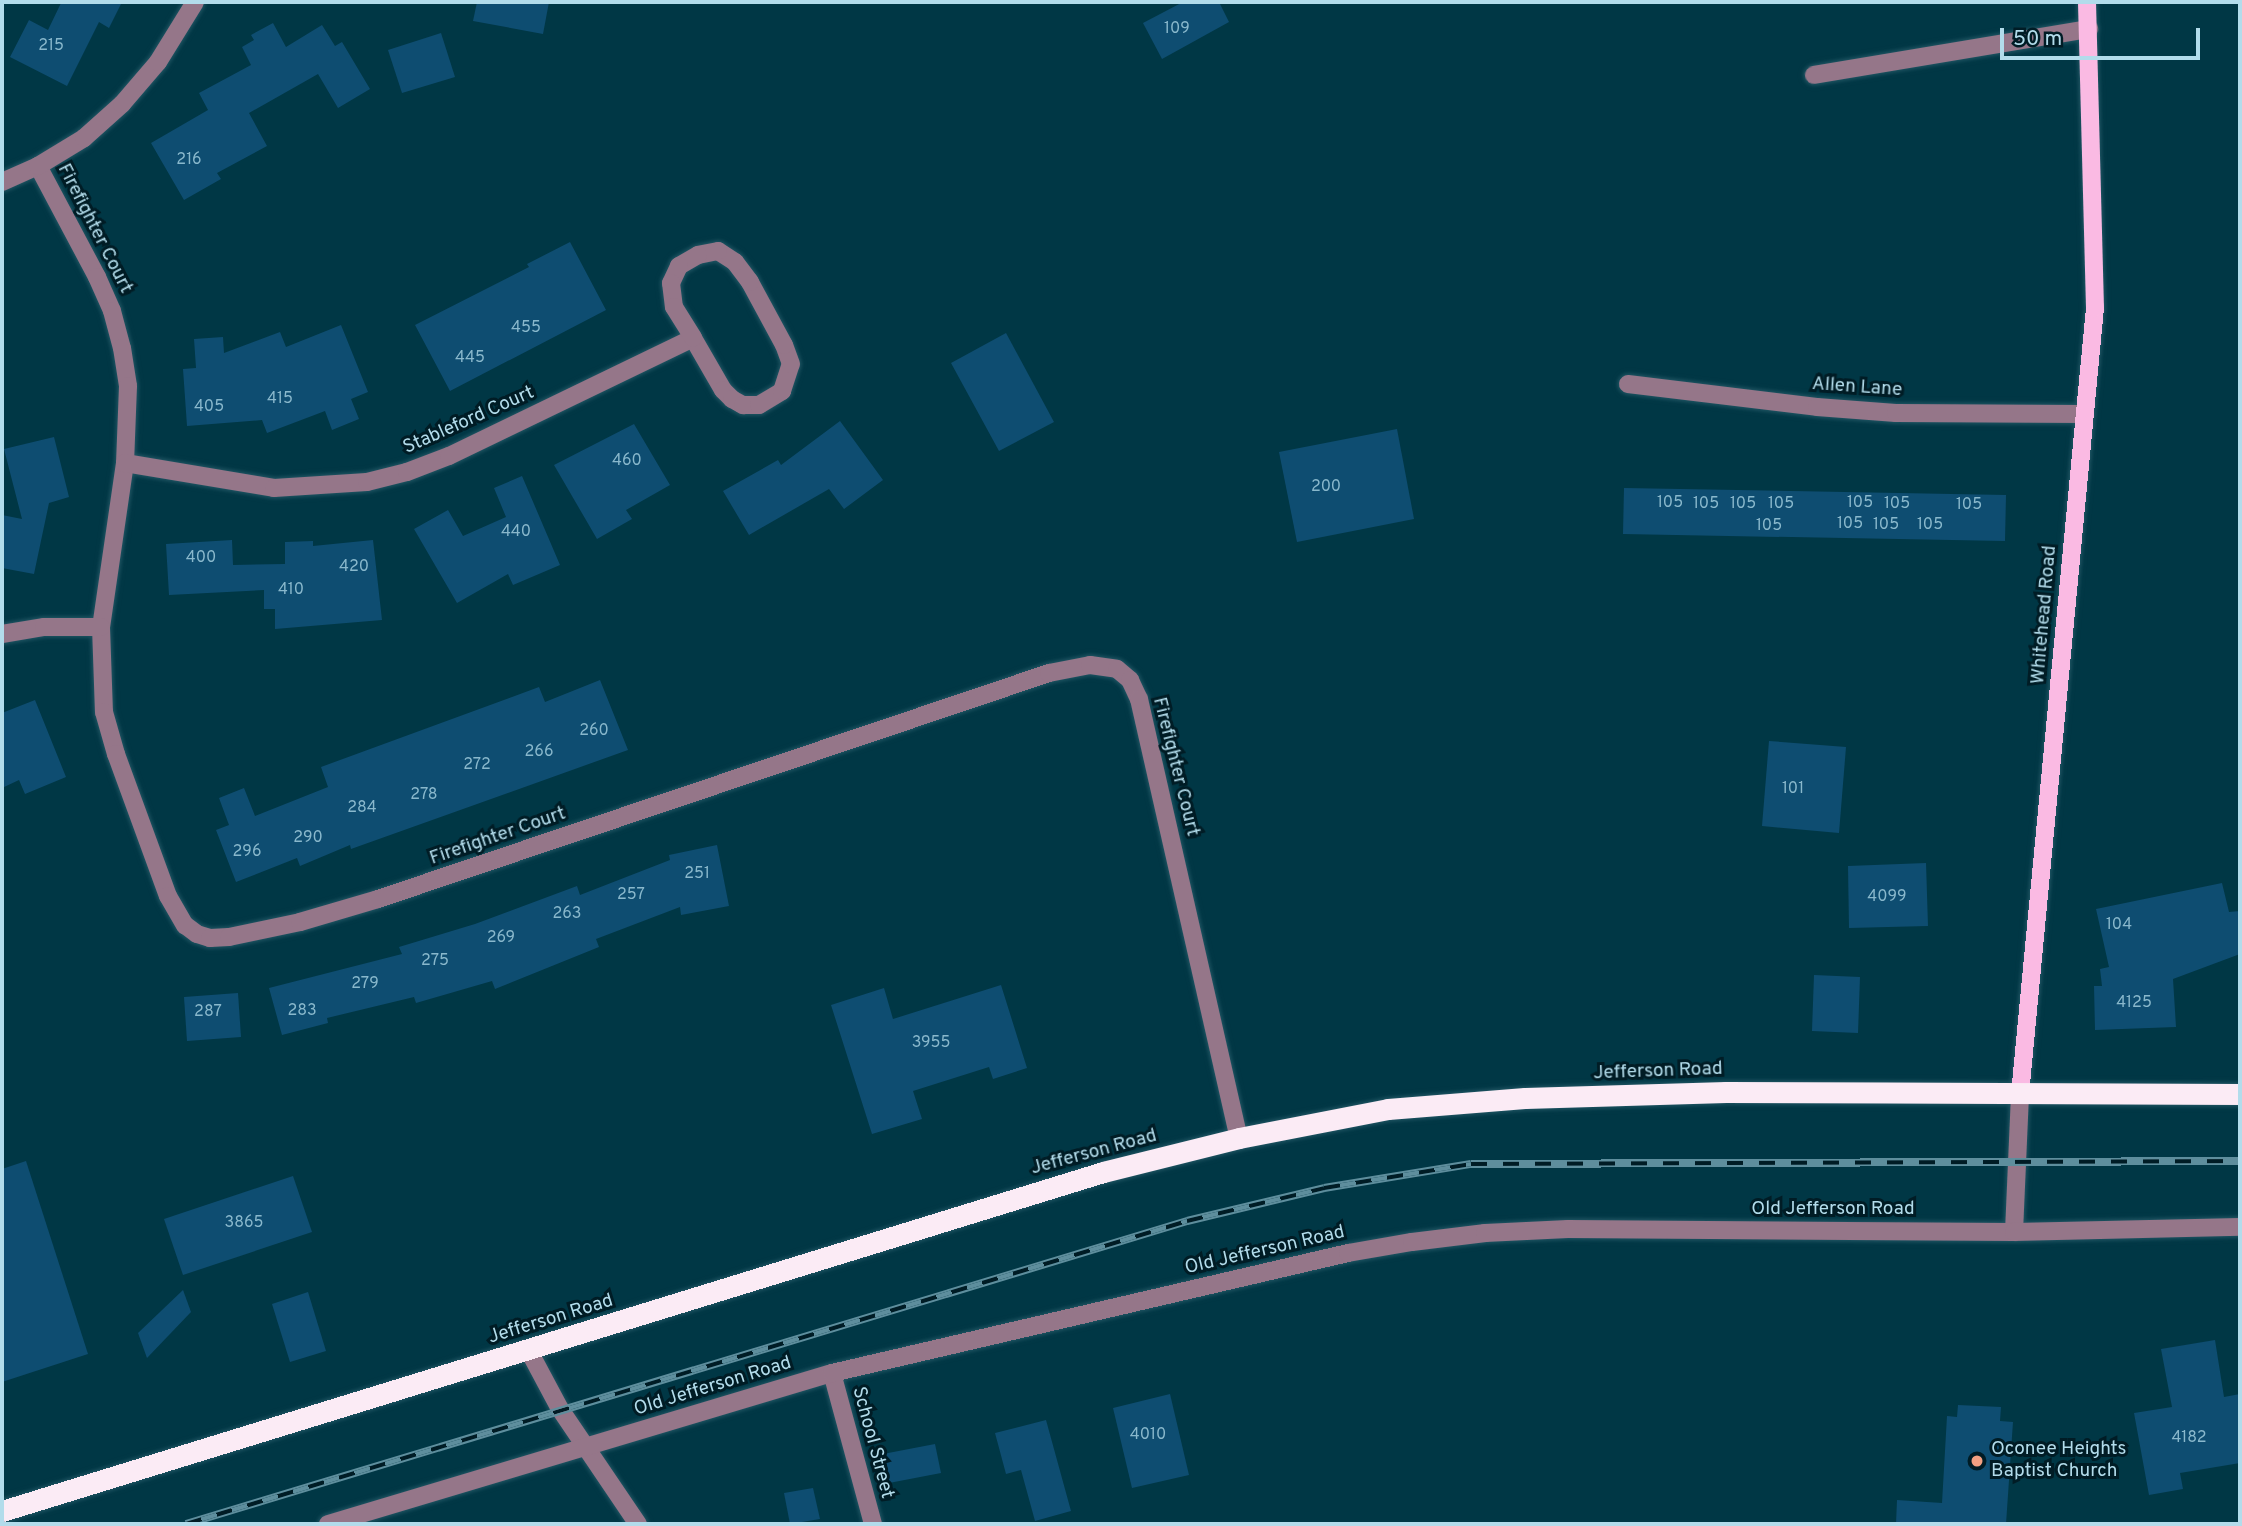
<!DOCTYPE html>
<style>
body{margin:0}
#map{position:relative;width:2242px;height:1526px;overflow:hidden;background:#003745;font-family:Overpass,sans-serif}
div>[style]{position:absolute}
.building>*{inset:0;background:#0e4d71}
.roads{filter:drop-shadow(0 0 2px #205563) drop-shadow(0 0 2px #205563)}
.minor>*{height:18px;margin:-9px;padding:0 9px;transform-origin:9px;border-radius:9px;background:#957689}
.major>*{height:18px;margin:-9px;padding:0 9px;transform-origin:9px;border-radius:9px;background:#fabae3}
.highway>*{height:21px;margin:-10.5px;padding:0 10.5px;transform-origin:10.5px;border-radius:10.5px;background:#fbebf5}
.rail>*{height:8px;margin-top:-4px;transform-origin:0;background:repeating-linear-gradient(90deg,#001c25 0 16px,#5e8e9d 0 32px);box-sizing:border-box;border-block:2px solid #5e8e9d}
.dots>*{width:19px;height:19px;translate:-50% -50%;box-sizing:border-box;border:4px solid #001c25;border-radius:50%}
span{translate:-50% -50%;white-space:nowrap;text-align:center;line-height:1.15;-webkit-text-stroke:6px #001c25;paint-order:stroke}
.number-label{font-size:16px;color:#89b8cc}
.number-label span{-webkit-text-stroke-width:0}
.street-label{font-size:19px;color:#b2dceb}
.poi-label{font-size:19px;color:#b2dceb}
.left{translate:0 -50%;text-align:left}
.frame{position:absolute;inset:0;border:4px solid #b2dceb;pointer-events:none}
.scale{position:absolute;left:2000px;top:28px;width:200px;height:32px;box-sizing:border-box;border:4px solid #b2dceb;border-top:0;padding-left:9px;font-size:21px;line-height:24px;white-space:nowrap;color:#b2dceb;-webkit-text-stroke:5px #001c25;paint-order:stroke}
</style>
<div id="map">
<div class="building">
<i style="clip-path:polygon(58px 2px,122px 2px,109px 28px,99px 22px,67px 86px,10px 57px,29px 20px,48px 30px,61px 3px)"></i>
<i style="clip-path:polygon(477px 2px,549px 2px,543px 34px,473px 21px)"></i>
<i style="clip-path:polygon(1183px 2px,1219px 2px,1229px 22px,1162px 59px,1143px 23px)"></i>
<i style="clip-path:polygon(273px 23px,286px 47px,322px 25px,335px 46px,342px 42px,370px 89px,338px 108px,318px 74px,249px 113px,267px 146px,217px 173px,221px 179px,184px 200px,151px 143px,208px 110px,199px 93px,251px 65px,242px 47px,254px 40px,251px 35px)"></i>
<i style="clip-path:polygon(441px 33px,455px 77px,402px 93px,388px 50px)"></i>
<i style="clip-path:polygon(570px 242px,606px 310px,450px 391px,415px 325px,529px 267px,527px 264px)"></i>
<i style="clip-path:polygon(341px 325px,368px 392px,351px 399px,359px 419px,332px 430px,325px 411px,267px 433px,262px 420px,187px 426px,183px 369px,196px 368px,194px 339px,223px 337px,224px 353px,280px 332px,286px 347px)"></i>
<i style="clip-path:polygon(1006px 333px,1054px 422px,999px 451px,951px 363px)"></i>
<i style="clip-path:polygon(840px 421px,883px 480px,844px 509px,829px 489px,749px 535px,723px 491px,778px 460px,781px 465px)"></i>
<i style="clip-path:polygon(634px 424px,670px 485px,626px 510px,632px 519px,597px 539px,554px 465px)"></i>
<i style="clip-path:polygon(1397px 429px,1414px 519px,1297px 542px,1279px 452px)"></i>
<i style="clip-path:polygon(54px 437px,69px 497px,49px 503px,34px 574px,2px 568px,2px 515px,22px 519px,4px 449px)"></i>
<i style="clip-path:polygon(522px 476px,560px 565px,513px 585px,508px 574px,457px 603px,414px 529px,448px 510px,463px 536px,506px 517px,494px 488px)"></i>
<i style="clip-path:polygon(1624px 488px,2006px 495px,2005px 541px,1623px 534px)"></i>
<i style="clip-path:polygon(232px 540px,233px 565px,285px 564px,285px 542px,313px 541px,313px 546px,373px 540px,382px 620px,275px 629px,275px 609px,264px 609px,264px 590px,169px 595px,166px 544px)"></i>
<i style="clip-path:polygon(600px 680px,628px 750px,351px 849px,350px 845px,300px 866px,297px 858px,236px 882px,216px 830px,229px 825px,219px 798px,244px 788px,255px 816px,328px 787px,321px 767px,539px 687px,545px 702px)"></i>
<i style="clip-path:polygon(35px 700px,66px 777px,25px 794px,19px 780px,2px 788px,2px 713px)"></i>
<i style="clip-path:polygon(1769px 741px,1846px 747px,1839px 833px,1762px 826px)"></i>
<i style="clip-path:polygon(717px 845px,729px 906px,681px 915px,680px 907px,596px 939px,599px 947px,495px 989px,492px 981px,416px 1003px,414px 997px,327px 1018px,328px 1023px,282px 1035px,269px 988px,402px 954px,399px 947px,475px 924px,577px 886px,580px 895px,670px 860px,669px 855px)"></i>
<i style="clip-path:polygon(1926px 863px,1928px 926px,1849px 928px,1848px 866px)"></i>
<i style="clip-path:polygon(2222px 883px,2229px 912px,2240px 911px,2240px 954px,2173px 979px,2176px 1027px,2095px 1030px,2094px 986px,2102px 986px,2100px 969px,2109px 967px,2096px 909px)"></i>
<i style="clip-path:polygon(1814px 975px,1860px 977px,1858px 1033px,1812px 1031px)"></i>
<i style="clip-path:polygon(1001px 985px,1027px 1068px,993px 1079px,989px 1067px,913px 1091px,922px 1119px,872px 1134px,831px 1005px,884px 988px,893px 1019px)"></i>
<i style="clip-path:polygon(238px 993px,241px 1037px,187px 1041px,184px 997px)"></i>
<i style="clip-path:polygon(26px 1161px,88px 1354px,2px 1382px,2px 1169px)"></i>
<i style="clip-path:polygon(293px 1176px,312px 1232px,183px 1275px,164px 1219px)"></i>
<i style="clip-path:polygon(183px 1290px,191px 1312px,147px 1358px,138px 1333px)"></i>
<i style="clip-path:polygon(308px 1292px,326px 1351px,290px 1362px,272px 1304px)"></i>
<i style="clip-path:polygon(2215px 1340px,2224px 1397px,2240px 1394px,2240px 1463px,2180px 1473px,2183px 1489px,2149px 1495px,2134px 1413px,2172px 1407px,2161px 1349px)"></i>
<i style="clip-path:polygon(1170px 1394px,1189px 1475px,1132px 1488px,1113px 1408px)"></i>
<i style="clip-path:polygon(1958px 1405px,2001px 1407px,2000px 1421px,2013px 1422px,2006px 1524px,1896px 1524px,1897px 1500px,1942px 1503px,1947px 1416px,1957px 1417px)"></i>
<i style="clip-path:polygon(1046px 1420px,1071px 1511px,1035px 1521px,1021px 1470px,1006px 1474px,995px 1433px)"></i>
<i style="clip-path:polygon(935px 1444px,941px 1473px,889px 1483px,883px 1454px)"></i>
<i style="clip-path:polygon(813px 1488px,820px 1519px,790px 1524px,784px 1493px)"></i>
</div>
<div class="roads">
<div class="minor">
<i style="left:1814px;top:75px;width:279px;rotate:-9.5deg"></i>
<i style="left:38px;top:166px;width:126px;rotate:62deg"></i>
<i style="left:97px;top:277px;width:37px;rotate:66deg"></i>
<i style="left:112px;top:311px;width:38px;rotate:75deg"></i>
<i style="left:122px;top:348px;width:38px;rotate:81deg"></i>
<i style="left:128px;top:386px;width:77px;rotate:92.2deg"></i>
<i style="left:125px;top:463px;width:166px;rotate:98.3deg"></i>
<i style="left:101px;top:627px;width:85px;rotate:88deg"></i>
<i style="left:104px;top:712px;width:44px;rotate:74.1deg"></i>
<i style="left:116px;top:754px;width:151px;rotate:69.9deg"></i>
<i style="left:168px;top:896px;width:34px;rotate:60deg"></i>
<i style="left:185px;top:925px;width:15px;rotate:37deg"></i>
<i style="left:197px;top:934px;width:14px;rotate:17deg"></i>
<i style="left:210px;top:938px;width:19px;rotate:-3deg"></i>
<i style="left:229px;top:937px;width:73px;rotate:-11.9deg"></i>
<i style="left:300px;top:922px;width:81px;rotate:-16.4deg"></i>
<i style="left:378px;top:899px;width:708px;rotate:-18.61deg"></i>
<i style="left:1049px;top:673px;width:42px;rotate:-11deg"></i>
<i style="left:1090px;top:665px;width:27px;rotate:8deg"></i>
<i style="left:1117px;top:669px;width:17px;rotate:40deg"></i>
<i style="left:1130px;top:680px;width:21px;rotate:65deg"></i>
<i style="left:1139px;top:699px;width:450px;rotate:77.2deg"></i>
<i style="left:2px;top:182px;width:39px;rotate:-24deg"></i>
<i style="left:38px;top:166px;width:54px;rotate:-31.3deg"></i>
<i style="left:84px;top:138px;width:51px;rotate:-41.8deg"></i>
<i style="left:122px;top:104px;width:55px;rotate:-49.4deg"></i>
<i style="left:158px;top:62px;width:70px;rotate:-58.3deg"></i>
<i style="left:1628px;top:384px;width:190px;rotate:6.9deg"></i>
<i style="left:1817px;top:407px;width:79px;rotate:4.3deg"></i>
<i style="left:1896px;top:413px;width:188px;rotate:0.3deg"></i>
<i style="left:125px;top:463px;width:151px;rotate:9.5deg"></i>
<i style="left:274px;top:488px;width:93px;rotate:-3.7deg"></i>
<i style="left:367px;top:482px;width:41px;rotate:-14deg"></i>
<i style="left:407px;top:472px;width:45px;rotate:-20.9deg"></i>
<i style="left:449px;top:456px;width:271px;rotate:-25.8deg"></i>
<i style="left:693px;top:338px;width:60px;rotate:60deg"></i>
<i style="left:723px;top:390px;width:13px;rotate:45deg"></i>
<i style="left:732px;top:399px;width:13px;rotate:29deg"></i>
<i style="left:743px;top:405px;width:16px"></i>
<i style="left:759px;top:405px;width:27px;rotate:-31deg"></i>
<i style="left:782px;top:391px;width:28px;rotate:-72deg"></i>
<i style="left:791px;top:364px;width:20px;rotate:-110deg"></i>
<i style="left:784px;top:345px;width:72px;rotate:-118.4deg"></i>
<i style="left:750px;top:282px;width:25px;rotate:-127deg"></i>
<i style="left:735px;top:262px;width:20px;rotate:-147deg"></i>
<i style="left:718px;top:251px;width:20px;rotate:169deg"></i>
<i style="left:698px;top:255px;width:22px;rotate:150deg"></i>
<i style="left:679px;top:266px;width:19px;rotate:115deg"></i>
<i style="left:671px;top:283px;width:24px;rotate:83deg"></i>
<i style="left:674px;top:307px;width:36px;rotate:58deg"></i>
<i style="left:2px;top:634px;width:43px;rotate:-9.5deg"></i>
<i style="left:44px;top:627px;width:57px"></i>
<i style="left:2014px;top:1232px;width:138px;rotate:-87.5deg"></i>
<i style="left:529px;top:1351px;width:66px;rotate:61.9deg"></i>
<i style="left:560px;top:1409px;width:139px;rotate:55.9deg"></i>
<i style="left:832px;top:1373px;width:156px;rotate:74.8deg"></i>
<i style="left:328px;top:1524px;width:526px;rotate:-16.68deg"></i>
<i style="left:832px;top:1373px;width:530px;rotate:-13.09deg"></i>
<i style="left:1348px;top:1253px;width:65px;rotate:-9.8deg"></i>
<i style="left:1412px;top:1242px;width:74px;rotate:-7deg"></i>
<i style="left:1485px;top:1233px;width:83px;rotate:-2.8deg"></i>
<i style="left:1568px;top:1229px;width:446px;rotate:0.4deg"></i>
<i style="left:2014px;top:1232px;width:226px;rotate:-1.3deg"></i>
</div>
<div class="major">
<i style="left:2020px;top:1094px;width:790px;rotate:-84.55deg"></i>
<i style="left:2095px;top:308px;width:306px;rotate:-91.5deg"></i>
</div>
<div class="highway">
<i style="left:2px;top:1511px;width:1152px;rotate:-17.11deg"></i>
<i style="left:1103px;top:1172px;width:140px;rotate:-14deg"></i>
<i style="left:1239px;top:1138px;width:152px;rotate:-11deg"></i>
<i style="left:1388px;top:1109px;width:137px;rotate:-4.6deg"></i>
<i style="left:1525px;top:1098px;width:201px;rotate:-1.7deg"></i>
<i style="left:1726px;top:1092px;width:514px;rotate:0.22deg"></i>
</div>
</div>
<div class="rail">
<i style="left:186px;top:1524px;width:1046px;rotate:-16.84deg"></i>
<i style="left:1187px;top:1221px;width:141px;rotate:-13.5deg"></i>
<i style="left:1324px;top:1188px;width:149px;rotate:-9.3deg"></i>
<i style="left:1471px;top:1164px;width:769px;rotate:-0.22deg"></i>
</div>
<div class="dots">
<i style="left:1977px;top:1461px;background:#f3a082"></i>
</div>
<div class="number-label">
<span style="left:1177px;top:29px">109</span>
<span style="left:51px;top:46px">215</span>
<span style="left:189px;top:160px">216</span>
<span style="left:526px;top:328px">455</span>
<span style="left:470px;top:358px">445</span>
<span style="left:280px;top:399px">415</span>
<span style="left:209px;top:407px">405</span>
<span style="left:627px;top:461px">460</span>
<span style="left:1326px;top:487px">200</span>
<span style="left:1670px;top:503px">105</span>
<span style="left:1860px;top:503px">105</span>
<span style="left:1706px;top:504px">105</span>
<span style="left:1743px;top:504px">105</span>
<span style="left:1781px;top:504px">105</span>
<span style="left:1897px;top:504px">105</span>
<span style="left:1969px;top:505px">105</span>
<span style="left:1850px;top:524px">105</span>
<span style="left:1886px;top:525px">105</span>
<span style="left:1930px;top:525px">105</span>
<span style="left:1769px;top:526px">105</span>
<span style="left:516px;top:532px">440</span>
<span style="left:201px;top:558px">400</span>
<span style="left:354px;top:567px">420</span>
<span style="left:291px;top:590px">410</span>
<span style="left:594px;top:731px">260</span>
<span style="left:539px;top:752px">266</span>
<span style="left:477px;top:765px">272</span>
<span style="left:1793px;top:789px">101</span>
<span style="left:424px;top:795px">278</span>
<span style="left:362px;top:808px">284</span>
<span style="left:308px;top:838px">290</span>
<span style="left:247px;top:852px">296</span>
<span style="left:697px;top:874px">251</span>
<span style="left:631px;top:895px">257</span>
<span style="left:1887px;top:897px">4099</span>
<span style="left:567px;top:914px">263</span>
<span style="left:2119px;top:925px">104</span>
<span style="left:501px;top:938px">269</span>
<span style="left:435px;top:961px">275</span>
<span style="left:365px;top:984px">279</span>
<span style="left:2134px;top:1003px">4125</span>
<span style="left:302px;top:1011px">283</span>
<span style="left:208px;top:1012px">287</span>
<span style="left:931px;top:1043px">3955</span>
<span style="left:244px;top:1223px">3865</span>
<span style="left:1148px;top:1435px">4010</span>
<span style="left:2189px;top:1438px">4182</span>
</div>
<div class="street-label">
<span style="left:94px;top:229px;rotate:63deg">Firefighter Court</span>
<span style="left:1857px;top:388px;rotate:4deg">Allen Lane</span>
<span style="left:469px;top:421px;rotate:-24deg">Stableford Court</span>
<span style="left:2045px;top:615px;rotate:-85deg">Whitehead Road</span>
<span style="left:1175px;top:767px;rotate:76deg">Firefighter Court</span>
<span style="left:498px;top:837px;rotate:-19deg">Firefighter Court</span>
<span style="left:1658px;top:1072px;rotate:-2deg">Jefferson Road</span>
<span style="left:1094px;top:1153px;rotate:-15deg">Jefferson Road</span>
<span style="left:1833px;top:1210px">Old Jefferson Road</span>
<span style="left:1265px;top:1251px;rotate:-13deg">Old Jefferson Road</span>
<span style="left:551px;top:1320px;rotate:-17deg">Jefferson Road</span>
<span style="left:713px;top:1387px;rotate:-17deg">Old Jefferson Road</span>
<span style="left:872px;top:1443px;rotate:75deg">School Street</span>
</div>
<div class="poi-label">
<span class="left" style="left:1991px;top:1461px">Oconee Heights<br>Baptist Church</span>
</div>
<div class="frame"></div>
<div class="scale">50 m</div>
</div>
